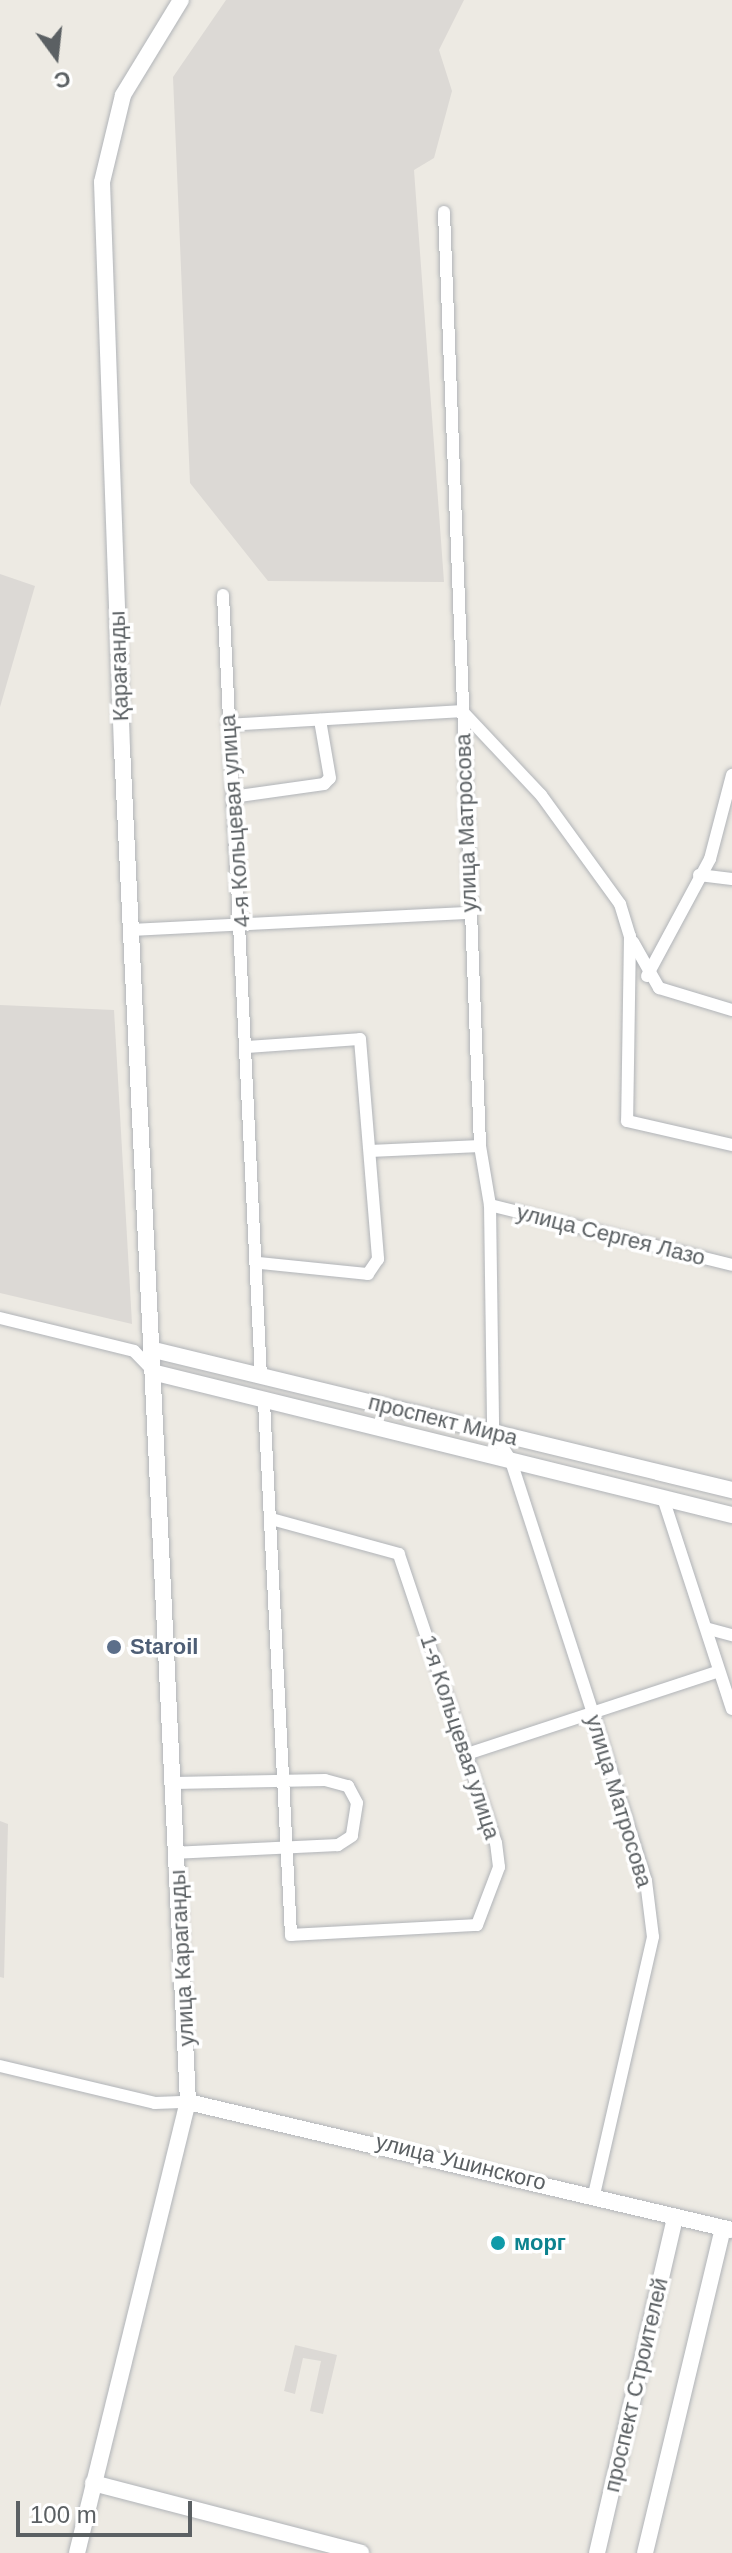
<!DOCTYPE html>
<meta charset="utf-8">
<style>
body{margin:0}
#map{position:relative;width:732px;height:2553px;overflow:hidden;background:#edeae3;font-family:Arial,sans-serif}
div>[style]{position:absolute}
.industrial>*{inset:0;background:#dcd9d5}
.roads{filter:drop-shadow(0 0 2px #b1b4b8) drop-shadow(0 0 2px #b1b4b8)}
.street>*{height:12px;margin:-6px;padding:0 6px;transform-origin:6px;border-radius:6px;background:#fff}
.secondary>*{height:16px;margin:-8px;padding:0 8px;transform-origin:8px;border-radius:8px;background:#fff}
.dots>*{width:22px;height:22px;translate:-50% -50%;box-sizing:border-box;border:4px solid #fff;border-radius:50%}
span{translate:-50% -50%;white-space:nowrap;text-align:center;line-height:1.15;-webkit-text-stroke:7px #fff;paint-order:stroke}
.street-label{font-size:22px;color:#5b6063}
.service-label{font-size:22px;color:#4e5e75;font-weight:700}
.left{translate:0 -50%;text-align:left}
.culture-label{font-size:22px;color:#0d838f;font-weight:700}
.north{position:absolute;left:16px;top:16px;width:80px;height:80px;-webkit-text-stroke:6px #fff;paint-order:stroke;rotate:165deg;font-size:22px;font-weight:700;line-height:32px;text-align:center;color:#5b6063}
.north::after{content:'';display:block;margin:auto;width:28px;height:36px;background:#5b6063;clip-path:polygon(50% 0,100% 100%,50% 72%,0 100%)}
.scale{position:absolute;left:16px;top:2501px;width:176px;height:36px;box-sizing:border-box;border:4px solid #5b6063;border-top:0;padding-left:10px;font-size:24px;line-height:28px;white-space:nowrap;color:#5b6063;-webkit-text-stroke:6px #fff;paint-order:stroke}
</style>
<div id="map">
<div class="industrial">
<i style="clip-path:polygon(226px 0,464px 0,439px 50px,452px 91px,434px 158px,414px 170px,444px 582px,268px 581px,190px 483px,173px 77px)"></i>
<i style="clip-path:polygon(0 574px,35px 586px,0 707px)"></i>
<i style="clip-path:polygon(0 1005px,114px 1010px,132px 1324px,0 1293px)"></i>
<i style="clip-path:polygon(0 1821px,8px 1824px,4px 1978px,0 1977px)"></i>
<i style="clip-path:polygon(295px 2345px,337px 2355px,323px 2414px,310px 2411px,321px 2361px,303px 2358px,295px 2394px,284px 2391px)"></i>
</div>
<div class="roads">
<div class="street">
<i style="left:444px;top:212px;width:935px;rotate:87.79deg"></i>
<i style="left:480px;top:1146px;width:60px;rotate:80.4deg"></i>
<i style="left:490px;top:1205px;width:227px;rotate:89.2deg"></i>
<i style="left:493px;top:1432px;width:34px;rotate:58deg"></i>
<i style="left:511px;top:1461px;width:265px;rotate:72deg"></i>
<i style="left:593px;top:1713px;width:176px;rotate:72.5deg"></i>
<i style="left:646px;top:1881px;width:56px;rotate:82.9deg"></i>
<i style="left:653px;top:1937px;width:265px;rotate:102.9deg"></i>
<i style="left:223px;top:595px;width:783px;rotate:87.22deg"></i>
<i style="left:228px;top:725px;width:234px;rotate:-3.4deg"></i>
<i style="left:462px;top:711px;width:115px;rotate:46.8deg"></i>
<i style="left:541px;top:795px;width:135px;rotate:54.1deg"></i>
<i style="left:620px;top:904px;width:34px;rotate:73deg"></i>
<i style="left:630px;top:936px;width:185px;rotate:90.9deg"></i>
<i style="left:627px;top:1121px;width:108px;rotate:12.9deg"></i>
<i style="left:232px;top:797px;width:93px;rotate:-8deg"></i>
<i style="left:324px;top:784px;width:8px;rotate:-45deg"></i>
<i style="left:330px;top:778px;width:59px;rotate:-99.8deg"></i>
<i style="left:699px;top:875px;width:33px;rotate:7deg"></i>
<i style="left:132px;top:930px;width:338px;rotate:-2.9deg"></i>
<i style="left:633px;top:942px;width:53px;rotate:60.5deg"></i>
<i style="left:659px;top:988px;width:76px;rotate:16.8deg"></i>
<i style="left:647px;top:976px;width:133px;rotate:-61.7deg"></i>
<i style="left:710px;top:859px;width:87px;rotate:-75.3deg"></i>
<i style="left:246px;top:1047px;width:114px;rotate:-4deg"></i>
<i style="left:360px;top:1039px;width:221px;rotate:85.3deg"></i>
<i style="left:378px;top:1259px;width:18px;rotate:124deg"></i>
<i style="left:368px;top:1274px;width:109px;rotate:-174.2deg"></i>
<i style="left:370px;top:1151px;width:110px;rotate:-2.6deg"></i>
<i style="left:490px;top:1205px;width:249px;rotate:13.9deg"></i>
<i style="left:0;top:1318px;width:138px;rotate:13.8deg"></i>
<i style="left:134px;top:1351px;width:30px;rotate:46deg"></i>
<i style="left:264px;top:1402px;width:534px;rotate:87.1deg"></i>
<i style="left:291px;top:1935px;width:186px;rotate:-3.1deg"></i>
<i style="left:477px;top:1925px;width:62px;rotate:-69.2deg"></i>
<i style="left:499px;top:1867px;width:24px;rotate:-97deg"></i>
<i style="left:496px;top:1843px;width:305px;rotate:-108.6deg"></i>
<i style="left:399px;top:1554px;width:133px;rotate:-164.7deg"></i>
<i style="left:663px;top:1498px;width:222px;rotate:71.9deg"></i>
<i style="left:709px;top:1629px;width:24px;rotate:15deg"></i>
<i style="left:467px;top:1754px;width:265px;rotate:-18.2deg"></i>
<i style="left:174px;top:1783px;width:151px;rotate:-1.1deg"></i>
<i style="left:325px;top:1780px;width:24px;rotate:15deg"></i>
<i style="left:348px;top:1786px;width:19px;rotate:62deg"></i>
<i style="left:357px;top:1803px;width:33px;rotate:99deg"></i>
<i style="left:352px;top:1836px;width:17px;rotate:147deg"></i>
<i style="left:338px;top:1845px;width:161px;rotate:177.2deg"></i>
<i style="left:0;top:2066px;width:159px;rotate:13.4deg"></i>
<i style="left:155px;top:2103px;width:33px;rotate:-2deg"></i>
</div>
<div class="secondary">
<i style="left:154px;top:1350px;width:595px;rotate:13.62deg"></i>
<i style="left:156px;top:1373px;width:593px;rotate:13.85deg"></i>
<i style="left:188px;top:2102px;width:559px;rotate:13.24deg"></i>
<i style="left:93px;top:2483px;width:277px;rotate:14.6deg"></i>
<i style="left:77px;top:2553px;width:464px;rotate:-76.2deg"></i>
<i style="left:188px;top:2102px;width:1355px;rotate:-92.79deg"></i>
<i style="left:122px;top:749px;width:567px;rotate:-92.02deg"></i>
<i style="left:102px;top:182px;width:89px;rotate:-76.4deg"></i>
<i style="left:123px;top:95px;width:111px;rotate:-58.6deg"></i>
<i style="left:597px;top:2553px;width:344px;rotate:-76.9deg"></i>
<i style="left:645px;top:2553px;width:333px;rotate:-76.5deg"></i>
</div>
</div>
<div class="dots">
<i style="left:114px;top:1647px;background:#5c6f8a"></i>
<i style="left:498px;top:2243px;background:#0f9aa8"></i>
</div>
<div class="street-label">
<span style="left:119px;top:666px;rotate:-92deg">Қарағанды</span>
<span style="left:235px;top:821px;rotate:-94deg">4-я Кольцевая улица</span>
<span style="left:466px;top:823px;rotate:-92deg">улица Матросова</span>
<span style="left:611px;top:1235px;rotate:14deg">улица Сергея Лазо</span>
<span style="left:443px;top:1420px;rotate:14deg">проспект Мира</span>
<span style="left:460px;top:1737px;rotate:72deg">1-я Кольцевая улица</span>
<span style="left:619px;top:1801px;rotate:73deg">улица Матросова</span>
<span style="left:182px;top:1958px;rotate:-93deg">улица Караганды</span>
<span style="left:461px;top:2162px;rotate:14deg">улица Ушинского</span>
<span style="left:636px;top:2385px;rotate:-77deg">проспект Строителей</span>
</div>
<div class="service-label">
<span class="left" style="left:130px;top:1647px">Staroil</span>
</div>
<div class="culture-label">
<span class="left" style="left:514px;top:2243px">морг</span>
</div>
<div class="north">С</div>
<div class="scale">100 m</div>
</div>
